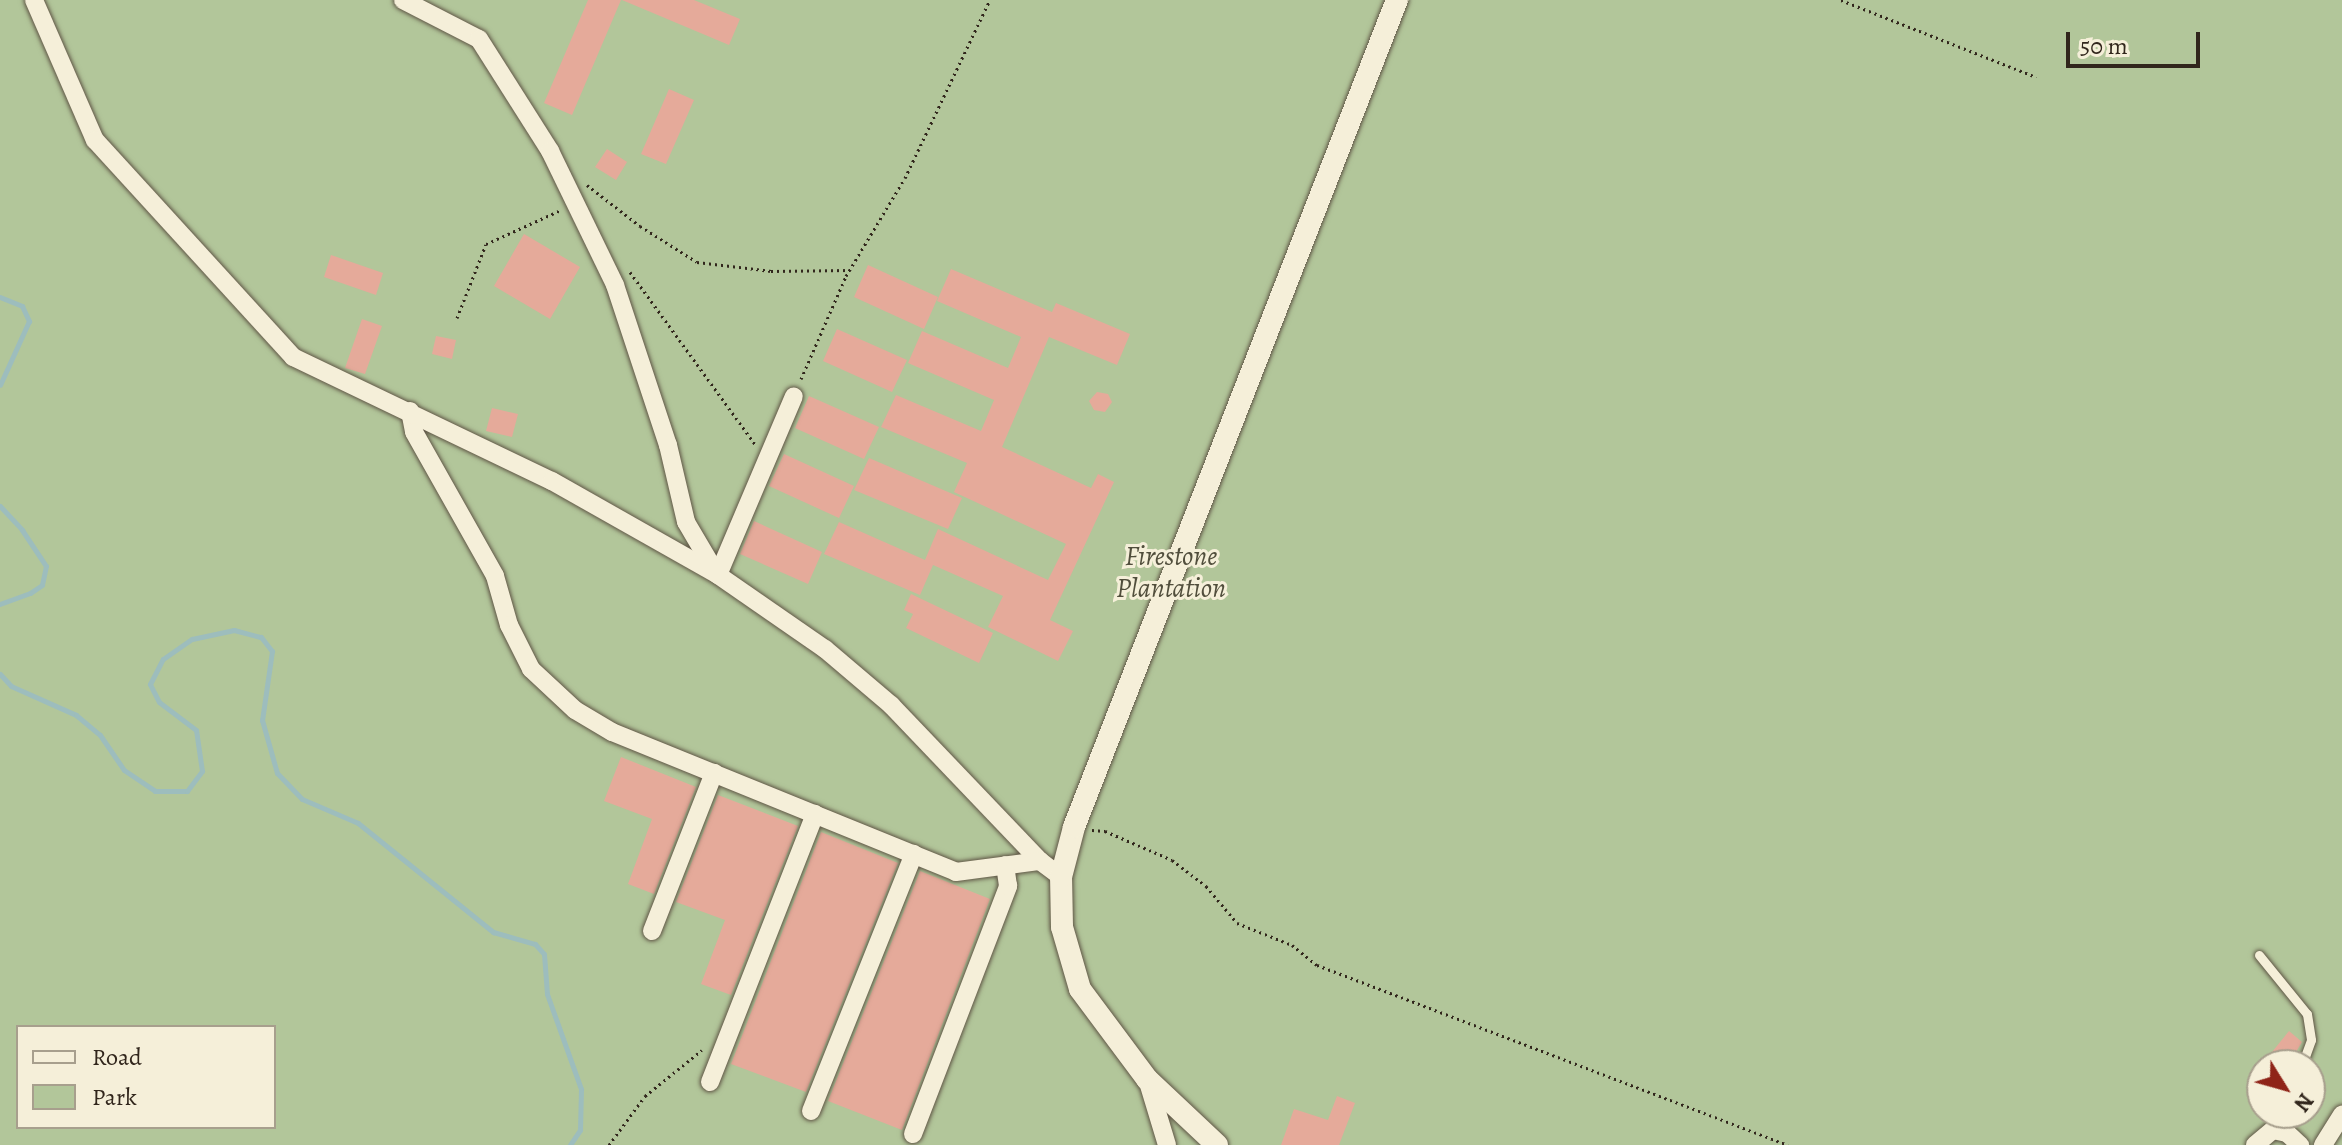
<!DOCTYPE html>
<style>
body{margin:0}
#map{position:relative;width:2342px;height:1145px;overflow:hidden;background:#efe6c4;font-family:Alegreya,serif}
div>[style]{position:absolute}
.green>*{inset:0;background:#b2c69a}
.stream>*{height:5px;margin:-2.5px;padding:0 2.5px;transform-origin:2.5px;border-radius:2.5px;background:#9dbdbd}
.building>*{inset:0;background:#e5aa9a}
.path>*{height:3px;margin-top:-1.5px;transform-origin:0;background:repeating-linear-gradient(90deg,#31261c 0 2px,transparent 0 6px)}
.roads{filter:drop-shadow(0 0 2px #605646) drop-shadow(0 0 2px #605646)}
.service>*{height:9px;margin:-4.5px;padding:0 4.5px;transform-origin:4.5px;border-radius:4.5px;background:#f5efd9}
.minor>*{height:18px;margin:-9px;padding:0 9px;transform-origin:9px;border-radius:9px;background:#f5efd9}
.tertiary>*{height:22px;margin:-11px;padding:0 11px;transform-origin:11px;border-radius:11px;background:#f5efd9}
span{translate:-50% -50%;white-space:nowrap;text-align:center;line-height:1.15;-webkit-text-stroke:6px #f5efd9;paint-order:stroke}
.park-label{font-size:28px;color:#514e3c;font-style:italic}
.legend{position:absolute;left:16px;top:1025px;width:260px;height:104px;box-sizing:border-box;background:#f5efd9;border:2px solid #a79f8d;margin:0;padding:10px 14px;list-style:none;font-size:24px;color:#31261c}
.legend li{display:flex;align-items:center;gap:16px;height:40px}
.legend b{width:40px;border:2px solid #a79f8d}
.north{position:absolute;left:2246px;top:1049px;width:80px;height:80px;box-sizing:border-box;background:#f5efd9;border:2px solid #a79f8d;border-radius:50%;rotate:127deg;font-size:22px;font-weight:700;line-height:32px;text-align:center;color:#31261c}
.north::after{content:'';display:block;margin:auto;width:28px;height:36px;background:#8f2418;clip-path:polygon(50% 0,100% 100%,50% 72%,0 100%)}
.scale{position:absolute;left:2066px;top:32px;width:134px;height:36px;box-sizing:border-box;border:4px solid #31261c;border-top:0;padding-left:10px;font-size:24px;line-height:28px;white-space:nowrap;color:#31261c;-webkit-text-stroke:6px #f5efd9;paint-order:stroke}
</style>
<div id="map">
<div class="green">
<i style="clip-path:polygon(evenodd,0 0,2342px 0,2342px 1145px,0 1145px,0 0,18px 1027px,274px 1027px,274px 1127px,18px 1127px,18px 1027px,0 0,2262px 1065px,2310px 1065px,2310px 1113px,2262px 1113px,2262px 1065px)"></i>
</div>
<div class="stream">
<i style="left:0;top:297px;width:24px;rotate:22deg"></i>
<i style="left:22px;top:306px;width:17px;rotate:65deg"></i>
<i style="left:29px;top:321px;width:70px;rotate:114.4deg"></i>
<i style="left:0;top:506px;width:33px;rotate:47deg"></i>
<i style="left:22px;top:530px;width:43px;rotate:56.3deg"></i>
<i style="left:46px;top:566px;width:19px;rotate:102deg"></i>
<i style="left:42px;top:585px;width:14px;rotate:146deg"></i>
<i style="left:30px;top:593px;width:32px;rotate:160deg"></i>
<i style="left:0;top:674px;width:16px;rotate:47deg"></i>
<i style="left:11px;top:686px;width:71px;rotate:24deg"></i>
<i style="left:76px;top:715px;width:31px;rotate:40deg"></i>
<i style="left:100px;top:735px;width:42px;rotate:55.6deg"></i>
<i style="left:124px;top:770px;width:37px;rotate:34deg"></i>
<i style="left:155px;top:791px;width:32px"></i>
<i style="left:187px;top:791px;width:25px;rotate:-53deg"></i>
<i style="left:202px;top:771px;width:41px;rotate:-98.3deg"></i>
<i style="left:196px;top:730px;width:46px;rotate:-142.9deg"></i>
<i style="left:159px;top:702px;width:20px;rotate:-117deg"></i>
<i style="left:150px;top:684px;width:28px;rotate:-63deg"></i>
<i style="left:163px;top:659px;width:35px;rotate:-35deg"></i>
<i style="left:192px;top:639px;width:43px;rotate:-12.1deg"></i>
<i style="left:234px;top:630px;width:28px;rotate:15deg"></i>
<i style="left:261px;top:637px;width:18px;rotate:52deg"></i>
<i style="left:272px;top:651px;width:70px;rotate:98.2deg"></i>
<i style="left:262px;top:720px;width:55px;rotate:74.2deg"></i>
<i style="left:277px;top:773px;width:36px;rotate:46deg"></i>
<i style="left:302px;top:799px;width:61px;rotate:23.2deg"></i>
<i style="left:358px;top:823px;width:174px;rotate:38.9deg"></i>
<i style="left:493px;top:932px;width:44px;rotate:15.9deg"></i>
<i style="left:535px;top:944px;width:13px;rotate:48deg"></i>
<i style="left:544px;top:954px;width:40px;rotate:85.7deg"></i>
<i style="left:547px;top:994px;width:101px;rotate:70.3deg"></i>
<i style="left:581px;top:1089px;width:41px;rotate:91.4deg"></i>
<i style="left:580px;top:1130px;width:18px;rotate:124deg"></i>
</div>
<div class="building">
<i style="clip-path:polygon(588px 0,621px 0,572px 115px,544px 103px)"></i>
<i style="clip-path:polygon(622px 0,694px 0,740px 19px,729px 45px)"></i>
<i style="clip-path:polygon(669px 89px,694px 100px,666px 164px,641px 154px)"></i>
<i style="clip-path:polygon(607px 149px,627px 162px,616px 180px,595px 167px)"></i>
<i style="clip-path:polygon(524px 234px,580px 267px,550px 319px,494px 286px)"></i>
<i style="clip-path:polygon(331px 255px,383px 273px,376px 295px,324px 277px)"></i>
<i style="clip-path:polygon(868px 265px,938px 297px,924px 329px,854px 297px)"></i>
<i style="clip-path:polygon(951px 269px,1052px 312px,1056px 303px,1130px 334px,1117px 365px,1049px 337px,1002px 447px,1091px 488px,1098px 474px,1114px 482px,1050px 620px,1073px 631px,1058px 661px,988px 627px,1003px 596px,933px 565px,920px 595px,824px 554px,839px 522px,925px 560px,938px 529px,1048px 580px,1066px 544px,954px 492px,967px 463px,881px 427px,896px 395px,981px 431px,994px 400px,908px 363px,922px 331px,1008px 368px,1021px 337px,937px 301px)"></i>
<i style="clip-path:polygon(362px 319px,382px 326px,365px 374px,345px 368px)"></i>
<i style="clip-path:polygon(837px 329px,907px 360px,892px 392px,823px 361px)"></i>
<i style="clip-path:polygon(436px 336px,456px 340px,452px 359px,432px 354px)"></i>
<i style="clip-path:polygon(1097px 392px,1108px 394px,1112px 402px,1105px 412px,1094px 410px,1089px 401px)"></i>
<i style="clip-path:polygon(809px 396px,879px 427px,864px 459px,795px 428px)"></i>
<i style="clip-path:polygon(492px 408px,518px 414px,512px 437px,486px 431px)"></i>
<i style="clip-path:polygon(784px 454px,854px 486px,839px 518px,769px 486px)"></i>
<i style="clip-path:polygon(869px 458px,962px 498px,948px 529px,854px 490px)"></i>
<i style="clip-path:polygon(754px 521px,822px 552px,808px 584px,740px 554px)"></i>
<i style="clip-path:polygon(911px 594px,993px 633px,979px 663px,906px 628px,913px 614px,904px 610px)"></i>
<i style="clip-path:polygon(621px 757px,696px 787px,654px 894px,628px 884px,652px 819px,604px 801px)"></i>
<i style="clip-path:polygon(718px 795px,798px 826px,731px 995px,701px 984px,725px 920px,676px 902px)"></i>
<i style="clip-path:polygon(821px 832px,898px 863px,806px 1092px,731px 1064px)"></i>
<i style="clip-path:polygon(920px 871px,990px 899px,902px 1130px,828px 1101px)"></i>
<i style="clip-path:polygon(2289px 1031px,2302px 1042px,2288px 1065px,2278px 1065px,2268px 1057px)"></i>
<i style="clip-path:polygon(1337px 1096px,1355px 1103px,1339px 1145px,1281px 1145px,1294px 1109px,1328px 1120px)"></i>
</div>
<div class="path">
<i style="left:1841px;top:0;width:210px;rotate:21.5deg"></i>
<i style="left:587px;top:185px;width:67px;rotate:37.7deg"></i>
<i style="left:640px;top:226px;width:67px;rotate:32.3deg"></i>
<i style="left:697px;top:262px;width:75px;rotate:6.9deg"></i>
<i style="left:771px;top:271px;width:79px;rotate:-0.7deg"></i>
<i style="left:630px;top:272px;width:213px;rotate:54deg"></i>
<i style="left:457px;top:318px;width:79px;rotate:-68.6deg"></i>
<i style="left:486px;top:244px;width:82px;rotate:-24.4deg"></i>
<i style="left:801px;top:379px;width:112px;rotate:-66.4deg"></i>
<i style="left:846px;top:276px;width:114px;rotate:-59deg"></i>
<i style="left:905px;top:178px;width:197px;rotate:-64.5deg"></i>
<i style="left:1092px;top:830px;width:13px;rotate:4deg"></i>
<i style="left:1105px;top:831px;width:73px;rotate:23.4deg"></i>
<i style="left:1172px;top:860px;width:43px;rotate:37.4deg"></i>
<i style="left:1206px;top:886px;width:48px;rotate:50deg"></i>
<i style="left:1237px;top:923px;width:59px;rotate:21.8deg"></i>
<i style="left:1292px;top:945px;width:32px;rotate:39deg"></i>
<i style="left:1317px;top:965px;width:504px;rotate:20.92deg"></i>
<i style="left:609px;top:1145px;width:61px;rotate:-53.7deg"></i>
<i style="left:645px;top:1096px;width:73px;rotate:-38.9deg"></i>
</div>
<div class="roads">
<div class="service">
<i style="left:2259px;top:955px;width:76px;rotate:50.9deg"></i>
<i style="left:2307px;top:1014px;width:26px;rotate:81deg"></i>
<i style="left:2311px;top:1040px;width:27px;rotate:110deg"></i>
<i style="left:2273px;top:1130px;width:19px;rotate:-62deg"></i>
</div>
<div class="minor">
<i style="left:34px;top:0;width:153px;rotate:66.5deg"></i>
<i style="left:95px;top:140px;width:294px;rotate:47.6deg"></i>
<i style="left:293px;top:357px;width:287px;rotate:25.6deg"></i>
<i style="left:552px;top:481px;width:191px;rotate:29.5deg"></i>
<i style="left:718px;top:575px;width:130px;rotate:34.7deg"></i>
<i style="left:825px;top:649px;width:87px;rotate:40.3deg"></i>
<i style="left:891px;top:705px;width:216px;rotate:46.3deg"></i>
<i style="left:403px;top:0;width:85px;rotate:27.2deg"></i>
<i style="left:479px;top:39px;width:133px;rotate:57.6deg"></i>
<i style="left:550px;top:151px;width:149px;rotate:64.1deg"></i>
<i style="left:615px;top:285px;width:169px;rotate:71.7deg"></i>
<i style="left:668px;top:445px;width:79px;rotate:76.8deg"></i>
<i style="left:686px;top:522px;width:59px;rotate:59.5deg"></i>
<i style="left:410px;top:411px;width:21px;rotate:79deg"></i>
<i style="left:414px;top:432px;width:165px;rotate:60.6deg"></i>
<i style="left:495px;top:576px;width:51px;rotate:74.1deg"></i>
<i style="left:509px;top:625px;width:49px;rotate:63.4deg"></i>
<i style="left:531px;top:669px;width:60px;rotate:43deg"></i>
<i style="left:575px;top:710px;width:43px;rotate:30.7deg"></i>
<i style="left:612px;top:732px;width:371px;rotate:22.1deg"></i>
<i style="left:956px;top:872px;width:85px;rotate:-7.5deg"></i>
<i style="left:1040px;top:861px;width:26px;rotate:37deg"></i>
<i style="left:718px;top:575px;width:194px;rotate:-67deg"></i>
<i style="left:652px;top:931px;width:170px;rotate:-68.6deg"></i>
<i style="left:1147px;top:1079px;width:69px;rotate:73.1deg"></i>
<i style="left:710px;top:1082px;width:288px;rotate:-68.6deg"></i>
<i style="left:811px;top:1111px;width:277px;rotate:-68.2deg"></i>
<i style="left:913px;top:1134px;width:266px;rotate:-69deg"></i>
<i style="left:1008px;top:886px;width:21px;rotate:-98deg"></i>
<i style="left:2255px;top:1145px;width:23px;rotate:-40deg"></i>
<i style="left:2273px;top:1130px;width:14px;rotate:12deg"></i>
<i style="left:2287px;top:1133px;width:18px;rotate:43deg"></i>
<i style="left:2323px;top:1145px;width:36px;rotate:-58deg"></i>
</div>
<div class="tertiary">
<i style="left:1217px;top:1145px;width:96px;rotate:-136.7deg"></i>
<i style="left:1147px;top:1079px;width:112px;rotate:-126.7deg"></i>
<i style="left:1080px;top:989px;width:65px;rotate:-106.2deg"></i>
<i style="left:1062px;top:927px;width:50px;rotate:-91.1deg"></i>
<i style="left:1061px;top:877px;width:52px;rotate:-75.4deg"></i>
<i style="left:1074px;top:827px;width:888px;rotate:-68.67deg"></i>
</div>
</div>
<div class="park-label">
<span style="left:1171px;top:572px">Firestone<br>Plantation</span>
</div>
<ul class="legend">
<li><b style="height:10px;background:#f5efd9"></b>Road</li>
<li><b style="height:22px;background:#b2c69a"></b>Park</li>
</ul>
<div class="north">N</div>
<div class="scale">50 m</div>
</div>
